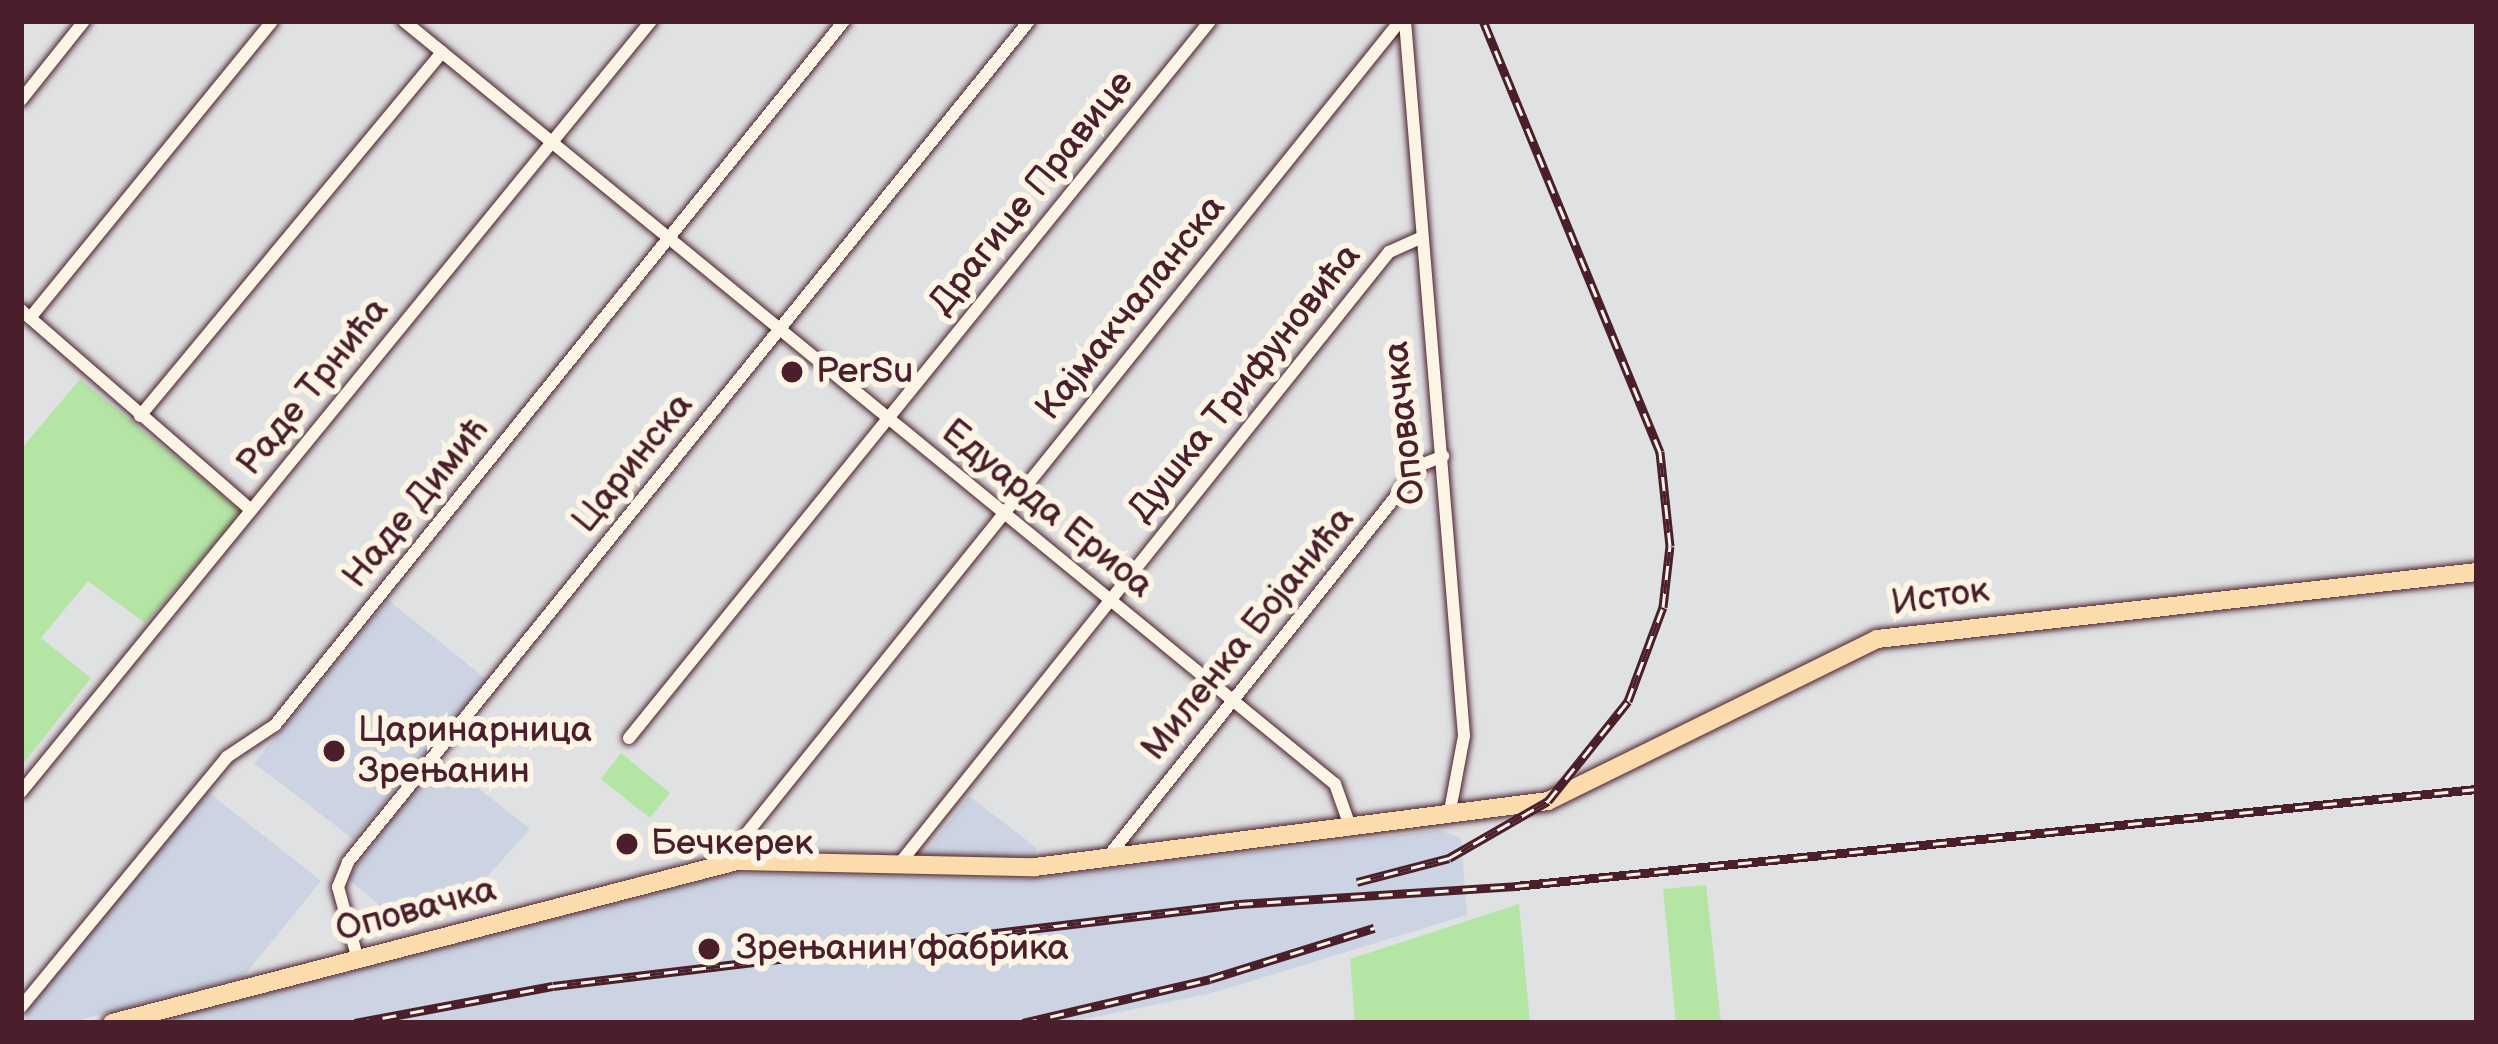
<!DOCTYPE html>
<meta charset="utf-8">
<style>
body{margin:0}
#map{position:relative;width:2498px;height:1044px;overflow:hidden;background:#e0e1e3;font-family:"Balsamiq Sans",sans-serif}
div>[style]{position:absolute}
.built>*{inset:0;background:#ccd3e2}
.green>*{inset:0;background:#b4e5a5}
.roads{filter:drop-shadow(0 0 3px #4a1f2b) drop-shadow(0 0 3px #4a1f2b)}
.minor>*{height:12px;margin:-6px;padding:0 6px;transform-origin:6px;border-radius:6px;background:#fcf5e5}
.primary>*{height:18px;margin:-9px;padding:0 9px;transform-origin:9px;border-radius:9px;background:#fcdcac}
.rail>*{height:9px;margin-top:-4.5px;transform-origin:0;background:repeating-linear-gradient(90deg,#fcf5e5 0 14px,#4a1f2b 0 28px);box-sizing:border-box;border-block:3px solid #4a1f2b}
.dots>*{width:33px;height:33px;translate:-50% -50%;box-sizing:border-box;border:6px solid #fcf5e5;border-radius:50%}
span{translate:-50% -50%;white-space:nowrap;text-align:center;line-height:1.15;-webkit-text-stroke:12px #fcf5e5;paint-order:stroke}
.street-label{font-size:36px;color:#4a1f2b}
.poi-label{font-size:36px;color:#4a1f2b}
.left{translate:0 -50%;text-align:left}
.frame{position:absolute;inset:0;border:24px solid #4a1f2b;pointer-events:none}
</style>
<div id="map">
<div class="built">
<i style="clip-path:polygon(388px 600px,487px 680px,353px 839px,254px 763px)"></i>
<i style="clip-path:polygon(440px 758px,530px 829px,457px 910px,403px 925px,347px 878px)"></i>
<i style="clip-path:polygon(207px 791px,321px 881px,243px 977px,68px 1023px,24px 1023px,31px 1000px)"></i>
<i style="clip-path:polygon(969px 796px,1037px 848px,1032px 862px,920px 860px)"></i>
<i style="clip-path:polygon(1439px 830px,1461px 838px,1467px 915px,1212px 993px,1066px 1023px,153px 1023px,735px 873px,1027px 879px)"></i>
</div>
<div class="green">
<i style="clip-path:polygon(80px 379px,242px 512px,145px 623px,88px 581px,41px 638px,91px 678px,21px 766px,21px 449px)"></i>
<i style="clip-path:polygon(621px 753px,670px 793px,650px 818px,601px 779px)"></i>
<i style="clip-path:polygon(1706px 885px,1721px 1023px,1676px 1023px,1663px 889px)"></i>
<i style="clip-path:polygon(1519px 904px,1530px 1023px,1355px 1023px,1350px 959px)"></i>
</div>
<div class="roads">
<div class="minor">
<i style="left:404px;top:21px;width:1204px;rotate:39.34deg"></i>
<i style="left:1335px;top:784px;width:48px;rotate:70.4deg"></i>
<i style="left:1405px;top:21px;width:717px;rotate:85.28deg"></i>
<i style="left:1464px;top:736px;width:81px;rotate:100.6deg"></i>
<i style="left:21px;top:100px;width:101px;rotate:-51.4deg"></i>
<i style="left:21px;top:310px;width:305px;rotate:41deg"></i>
<i style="left:30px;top:318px;width:383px;rotate:-50.8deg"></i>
<i style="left:140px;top:416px;width:473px;rotate:-50.3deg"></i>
<i style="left:629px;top:738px;width:923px;rotate:-50.98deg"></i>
<i style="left:21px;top:792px;width:996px;rotate:-50.75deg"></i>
<i style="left:1107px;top:858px;width:503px;rotate:-51.38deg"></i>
<i style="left:1421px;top:465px;width:24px;rotate:-22deg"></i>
<i style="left:737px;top:861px;width:30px;rotate:-70deg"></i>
<i style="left:747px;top:833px;width:1042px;rotate:-51.19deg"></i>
<i style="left:900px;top:863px;width:783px;rotate:-51.33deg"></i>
<i style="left:1389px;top:252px;width:35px;rotate:-24deg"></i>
<i style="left:358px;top:960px;width:76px;rotate:-105.3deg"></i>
<i style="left:338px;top:887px;width:27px;rotate:-68deg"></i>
<i style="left:348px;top:862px;width:1082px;rotate:-51deg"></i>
<i style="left:21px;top:1007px;width:324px;rotate:-50.5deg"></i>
<i style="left:227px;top:757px;width:58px;rotate:-33.7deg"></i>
<i style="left:275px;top:725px;width:905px;rotate:-51.05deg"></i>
</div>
<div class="primary">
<i style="left:112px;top:1023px;width:646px;rotate:-14.53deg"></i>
<i style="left:737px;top:861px;width:298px;rotate:1.2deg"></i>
<i style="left:1035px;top:867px;width:517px;rotate:-7.33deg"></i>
<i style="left:1548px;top:801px;width:367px;rotate:-26.2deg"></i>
<i style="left:1877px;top:639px;width:604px;rotate:-6.37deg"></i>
</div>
</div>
<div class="rail">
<i style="left:1357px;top:882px;width:95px;rotate:-14.6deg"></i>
<i style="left:1449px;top:858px;width:114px;rotate:-29.9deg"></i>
<i style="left:1548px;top:801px;width:128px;rotate:-51.3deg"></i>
<i style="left:1628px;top:701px;width:100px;rotate:-69.6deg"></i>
<i style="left:1663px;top:607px;width:61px;rotate:-83.5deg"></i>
<i style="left:1670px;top:546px;width:95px;rotate:-96.1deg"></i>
<i style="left:1660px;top:452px;width:466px;rotate:-112.3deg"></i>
<i style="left:355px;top:1023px;width:201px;rotate:-10.6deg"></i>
<i style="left:553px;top:986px;width:691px;rotate:-6.82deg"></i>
<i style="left:1239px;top:904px;width:277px;rotate:-3.7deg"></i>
<i style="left:1515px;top:886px;width:967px;rotate:-5.76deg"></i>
<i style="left:1023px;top:1023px;width:192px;rotate:-13.2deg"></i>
<i style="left:1210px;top:979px;width:172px;rotate:-17.3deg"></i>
</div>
<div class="dots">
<i style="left:792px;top:372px;background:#4a1f2b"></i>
<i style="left:334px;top:751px;background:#4a1f2b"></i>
<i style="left:627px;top:844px;background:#4a1f2b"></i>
<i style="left:709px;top:949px;background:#4a1f2b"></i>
</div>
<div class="street-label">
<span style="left:1032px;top:193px;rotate:-51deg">Драгице Правице</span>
<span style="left:1131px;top:308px;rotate:-51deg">Кајмакчаланска</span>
<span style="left:1245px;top:383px;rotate:-51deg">Душка Трифуновића</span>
<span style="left:313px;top:387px;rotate:-51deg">Раде Трнића</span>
<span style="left:1405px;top:423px;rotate:-96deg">Оповачка</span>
<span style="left:633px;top:463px;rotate:-51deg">Царинска</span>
<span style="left:416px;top:503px;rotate:-51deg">Наде Димић</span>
<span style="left:1047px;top:509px;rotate:39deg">Едуарда Ериоа</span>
<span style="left:1940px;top:597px;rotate:-8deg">Исток</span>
<span style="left:1248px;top:634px;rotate:-51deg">Миленка Бојанића</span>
<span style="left:416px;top:910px;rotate:-15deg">Оповачка</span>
</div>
<div class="poi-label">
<span class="left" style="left:816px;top:372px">PerSu</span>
<span class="left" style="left:358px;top:751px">Царинарница<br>Зрењанин</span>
<span class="left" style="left:651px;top:844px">Бечкерек</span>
<span class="left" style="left:736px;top:949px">Зрењанин фабрика</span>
</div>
<div class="frame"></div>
</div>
